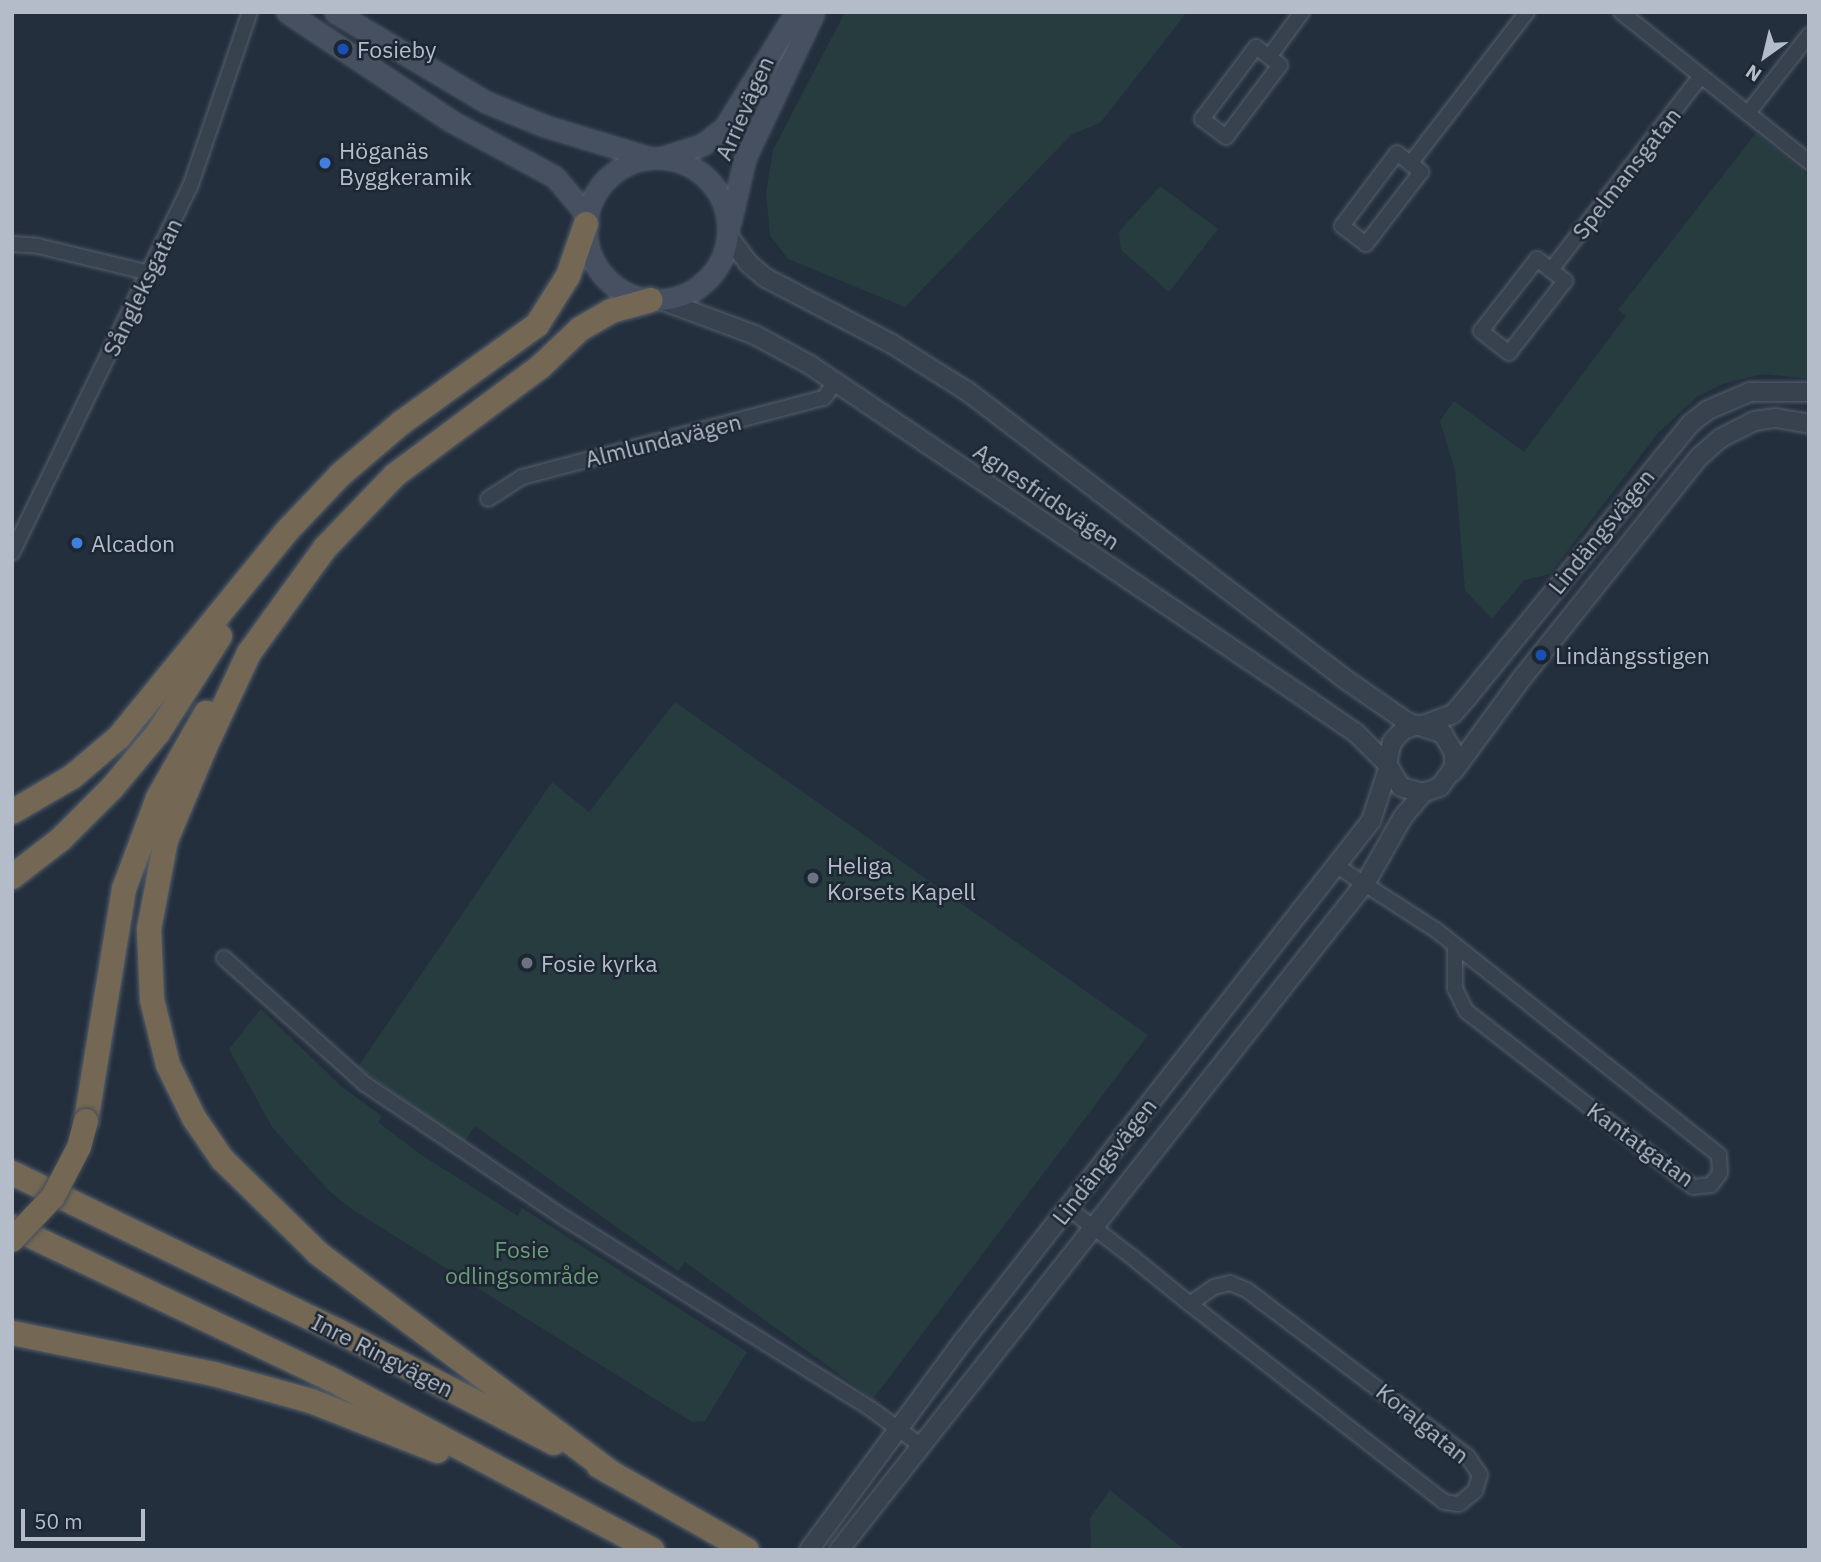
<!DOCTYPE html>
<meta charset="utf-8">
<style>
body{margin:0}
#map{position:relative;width:1821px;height:1562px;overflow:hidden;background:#242f3e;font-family:"IBM Plex Sans",sans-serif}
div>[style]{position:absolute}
.green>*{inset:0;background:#263c3f}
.roads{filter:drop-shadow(0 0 2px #565f6c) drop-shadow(0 0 2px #565f6c)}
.minor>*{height:14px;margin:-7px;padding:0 7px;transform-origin:7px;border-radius:7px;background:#38414e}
.tertiary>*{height:18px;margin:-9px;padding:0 9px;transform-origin:9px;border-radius:9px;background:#38414e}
.secondary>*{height:19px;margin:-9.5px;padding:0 9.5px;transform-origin:9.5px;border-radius:9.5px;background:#465061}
.secondary>.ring{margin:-9.5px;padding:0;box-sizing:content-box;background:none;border:19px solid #465061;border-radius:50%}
.motorway>*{height:24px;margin:-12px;padding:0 12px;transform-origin:12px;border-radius:12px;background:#746855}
.bridges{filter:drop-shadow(0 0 2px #434c59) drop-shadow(0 0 2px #434c59)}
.motorway-bridge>*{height:24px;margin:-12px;padding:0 12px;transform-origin:12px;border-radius:12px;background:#746855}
.dots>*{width:19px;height:19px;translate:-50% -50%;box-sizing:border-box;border:4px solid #1d2633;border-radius:50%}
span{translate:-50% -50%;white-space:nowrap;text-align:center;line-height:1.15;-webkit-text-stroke:5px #1d2633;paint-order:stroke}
.poi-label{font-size:23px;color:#b4bcc9}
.left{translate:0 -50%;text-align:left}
.street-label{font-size:23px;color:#b4bcc9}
.park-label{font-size:23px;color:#6b9a76}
.frame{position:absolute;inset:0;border:14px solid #b4bcc9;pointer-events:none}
.north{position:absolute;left:1730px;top:21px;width:70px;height:70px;-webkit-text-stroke:5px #1d2633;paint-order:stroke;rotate:214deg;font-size:19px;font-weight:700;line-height:28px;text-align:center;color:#b4bcc9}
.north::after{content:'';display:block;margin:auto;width:24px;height:32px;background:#b4bcc9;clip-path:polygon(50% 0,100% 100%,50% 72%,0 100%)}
.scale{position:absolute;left:21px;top:1509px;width:124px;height:32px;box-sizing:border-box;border:4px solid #b4bcc9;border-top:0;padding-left:9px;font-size:21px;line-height:24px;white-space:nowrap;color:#b4bcc9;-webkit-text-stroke:5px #1d2633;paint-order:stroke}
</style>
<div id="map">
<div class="green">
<i style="clip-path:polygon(845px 12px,1187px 12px,1101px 122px,1071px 135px,905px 307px,788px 259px,770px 235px,766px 193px,773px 150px)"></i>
<i style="clip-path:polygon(1756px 133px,1809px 176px,1809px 379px,1764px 374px,1723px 384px,1697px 397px,1658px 433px,1550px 574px,1524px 580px,1492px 619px,1465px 590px,1455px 470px,1440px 421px,1454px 401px,1524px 452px,1626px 316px,1618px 310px)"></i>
<i style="clip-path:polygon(1160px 186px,1218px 229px,1169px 292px,1121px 250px,1119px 232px)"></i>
<i style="clip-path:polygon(675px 702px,1148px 1035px,873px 1399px,685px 1262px,678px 1271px,475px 1126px,464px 1142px,358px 1067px,552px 782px,589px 812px)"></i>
<i style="clip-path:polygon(261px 1009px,341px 1086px,382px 1116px,378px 1122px,420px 1154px,518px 1216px,522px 1208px,747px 1352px,705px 1421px,692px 1422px,353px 1210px,328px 1190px,272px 1127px,229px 1049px)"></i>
<i style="clip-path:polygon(1110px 1490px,1185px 1550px,1091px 1550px,1090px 1518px)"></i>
</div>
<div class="roads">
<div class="minor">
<i style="left:1621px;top:12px;width:241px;rotate:38.6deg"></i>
<i style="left:1256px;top:47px;width:30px;rotate:37deg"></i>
<i style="left:1280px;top:65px;width:90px;rotate:126.9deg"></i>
<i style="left:1226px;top:137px;width:30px;rotate:-143deg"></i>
<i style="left:1202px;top:119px;width:90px;rotate:-53.1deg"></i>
<i style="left:1269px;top:57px;width:56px;rotate:-53.7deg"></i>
<i style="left:1748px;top:113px;width:99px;rotate:-52deg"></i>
<i style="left:1397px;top:153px;width:31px;rotate:38deg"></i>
<i style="left:1421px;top:172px;width:91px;rotate:127.4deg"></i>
<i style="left:1366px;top:244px;width:30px;rotate:-143deg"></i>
<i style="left:1342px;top:226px;width:91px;rotate:-53deg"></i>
<i style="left:1410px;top:164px;width:192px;rotate:-52.4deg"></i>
<i style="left:12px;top:244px;width:26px;rotate:4deg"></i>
<i style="left:38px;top:246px;width:115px;rotate:13.6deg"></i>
<i style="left:1551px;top:270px;width:18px;rotate:38deg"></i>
<i style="left:1565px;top:281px;width:91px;rotate:127.9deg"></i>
<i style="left:1509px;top:353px;width:36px;rotate:-142deg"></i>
<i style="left:1481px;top:331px;width:91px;rotate:-52.1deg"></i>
<i style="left:1537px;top:259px;width:18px;rotate:38deg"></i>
<i style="left:1551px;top:270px;width:245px;rotate:-52.3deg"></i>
<i style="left:488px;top:499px;width:40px;rotate:-32.9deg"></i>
<i style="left:522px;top:477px;width:312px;rotate:-14.7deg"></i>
<i style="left:824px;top:398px;width:19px;rotate:-55deg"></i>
<i style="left:12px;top:553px;width:407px;rotate:-64.1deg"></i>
<i style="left:190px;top:187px;width:185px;rotate:-71.1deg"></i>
<i style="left:1335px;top:865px;width:120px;rotate:32.8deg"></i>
<i style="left:1436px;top:930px;width:362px;rotate:38.5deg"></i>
<i style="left:1719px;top:1155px;width:18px;rotate:87deg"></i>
<i style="left:1720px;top:1173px;width:15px;rotate:127deg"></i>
<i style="left:1711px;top:1185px;width:18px;rotate:174deg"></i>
<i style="left:1693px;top:1187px;width:287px;rotate:-142.2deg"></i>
<i style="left:1466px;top:1011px;width:25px;rotate:-116deg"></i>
<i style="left:1455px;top:988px;width:42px;rotate:-90deg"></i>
<i style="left:224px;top:958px;width:189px;rotate:41.8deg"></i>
<i style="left:365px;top:1084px;width:242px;rotate:33.9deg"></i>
<i style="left:566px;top:1219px;width:359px;rotate:31.9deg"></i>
<i style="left:871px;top:1409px;width:64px;rotate:36.2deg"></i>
<i style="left:1068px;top:1208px;width:81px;rotate:37.4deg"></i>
<i style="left:1132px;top:1257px;width:75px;rotate:39deg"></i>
<i style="left:1190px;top:1304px;width:322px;rotate:37.9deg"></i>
<i style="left:1444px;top:1502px;width:15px;rotate:8deg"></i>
<i style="left:1459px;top:1504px;width:21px;rotate:-39deg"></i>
<i style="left:1475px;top:1491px;width:17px;rotate:-73deg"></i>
<i style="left:1480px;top:1475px;width:23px;rotate:-124deg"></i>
<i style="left:1467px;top:1456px;width:276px;rotate:-143deg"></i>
<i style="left:1247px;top:1290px;width:18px;rotate:-158deg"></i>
<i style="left:1230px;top:1283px;width:16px;rotate:166deg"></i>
<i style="left:1214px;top:1287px;width:29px;rotate:145deg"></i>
</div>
<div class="tertiary">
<i style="left:728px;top:236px;width:34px;rotate:53deg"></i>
<i style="left:748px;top:263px;width:23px;rotate:40deg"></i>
<i style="left:766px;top:278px;width:142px;rotate:27.6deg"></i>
<i style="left:892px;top:344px;width:89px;rotate:32.1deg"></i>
<i style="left:967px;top:391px;width:472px;rotate:37.3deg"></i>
<i style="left:1342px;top:677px;width:79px;rotate:34.7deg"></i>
<i style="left:1407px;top:722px;width:38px;rotate:18deg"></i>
<i style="left:1443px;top:734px;width:22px;rotate:60deg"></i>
<i style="left:1454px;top:753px;width:14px;rotate:90deg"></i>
<i style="left:1454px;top:767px;width:24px;rotate:125deg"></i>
<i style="left:1440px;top:787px;width:18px;rotate:161deg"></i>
<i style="left:1423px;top:793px;width:23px;rotate:-165deg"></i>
<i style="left:1401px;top:787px;width:27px;rotate:-121deg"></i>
<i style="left:1387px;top:764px;width:23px;rotate:-77deg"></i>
<i style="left:1392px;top:742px;width:16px;rotate:-47deg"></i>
<i style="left:1403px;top:730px;width:16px;rotate:-18deg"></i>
<i style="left:661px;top:300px;width:100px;rotate:20.4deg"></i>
<i style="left:755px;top:335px;width:63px;rotate:28.6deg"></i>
<i style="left:810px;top:365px;width:597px;rotate:33.93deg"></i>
<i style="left:1305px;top:698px;width:62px;rotate:34.5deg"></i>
<i style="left:1356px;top:733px;width:44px;rotate:45deg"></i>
<i style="left:1423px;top:725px;width:32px;rotate:-20deg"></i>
<i style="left:1453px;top:714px;width:20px;rotate:-49deg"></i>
<i style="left:1466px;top:699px;width:355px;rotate:-50.8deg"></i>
<i style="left:1690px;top:424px;width:23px;rotate:-38deg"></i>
<i style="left:1708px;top:410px;width:46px;rotate:-23.2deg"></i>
<i style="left:1750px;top:392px;width:59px"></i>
<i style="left:1453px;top:772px;width:117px;rotate:-53.7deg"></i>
<i style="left:1522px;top:678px;width:283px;rotate:-51.3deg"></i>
<i style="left:1699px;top:457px;width:29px;rotate:-41deg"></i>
<i style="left:1721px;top:438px;width:37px;rotate:-27deg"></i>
<i style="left:1754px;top:421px;width:22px;rotate:-8deg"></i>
<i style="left:1776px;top:418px;width:34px;rotate:10deg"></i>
<i style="left:809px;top:1550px;width:261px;rotate:-53.6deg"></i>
<i style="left:964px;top:1340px;width:660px;rotate:-51.9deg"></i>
<i style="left:1371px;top:821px;width:55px;rotate:-71.9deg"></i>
<i style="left:839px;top:1550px;width:851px;rotate:-51.73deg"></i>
<i style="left:1366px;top:882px;width:75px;rotate:-60.4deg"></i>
<i style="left:1403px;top:817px;width:31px;rotate:-50deg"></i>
</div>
<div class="secondary">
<i style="left:287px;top:12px;width:197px;rotate:33.6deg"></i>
<i style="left:451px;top:121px;width:118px;rotate:28.3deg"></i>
<i style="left:555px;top:177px;width:50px;rotate:49.9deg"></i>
<i style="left:335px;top:12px;width:176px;rotate:30.8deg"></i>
<i style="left:486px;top:102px;width:64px;rotate:22.1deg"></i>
<i style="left:545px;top:126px;width:110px;rotate:16.9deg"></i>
<i style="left:663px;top:157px;width:41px;rotate:-17.1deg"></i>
<i style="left:702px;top:145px;width:29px;rotate:-38deg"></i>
<i style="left:725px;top:127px;width:135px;rotate:-58.3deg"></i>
<i class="ring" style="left:586px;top:158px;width:123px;height:123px"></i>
<i style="left:730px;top:222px;width:66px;rotate:-76.8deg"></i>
<i style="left:745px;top:158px;width:161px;rotate:-64.7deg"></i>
</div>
<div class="motorway">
<i style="left:12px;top:812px;width:69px;rotate:-30.3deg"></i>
<i style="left:72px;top:777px;width:62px;rotate:-40.4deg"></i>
<i style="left:119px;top:737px;width:264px;rotate:-50.8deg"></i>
<i style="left:286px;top:532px;width:79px;rotate:-46.5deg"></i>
<i style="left:340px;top:475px;width:80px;rotate:-40.4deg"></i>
<i style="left:401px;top:423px;width:168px;rotate:-35.8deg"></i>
<i style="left:537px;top:325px;width:58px;rotate:-57.7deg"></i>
<i style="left:568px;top:276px;width:55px;rotate:-70.9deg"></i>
<i style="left:12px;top:877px;width:62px;rotate:-37.8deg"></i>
<i style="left:61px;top:839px;width:72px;rotate:-45deg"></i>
<i style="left:112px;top:788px;width:72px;rotate:-50.1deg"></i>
<i style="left:158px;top:733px;width:115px;rotate:-57.4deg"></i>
<i style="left:86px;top:1121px;width:235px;rotate:-80.7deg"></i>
<i style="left:124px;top:889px;width:97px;rotate:-69.5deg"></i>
<i style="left:158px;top:798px;width:98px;rotate:-60.5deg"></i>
<i style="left:12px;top:1173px;width:362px;rotate:25.9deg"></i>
<i style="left:338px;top:1331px;width:243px;rotate:27.4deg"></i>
<i style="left:12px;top:1227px;width:351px;rotate:25.5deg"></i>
<i style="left:329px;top:1378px;width:366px;rotate:28deg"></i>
<i style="left:12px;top:1333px;width:206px;rotate:11.5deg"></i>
<i style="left:214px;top:1374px;width:101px;rotate:15.6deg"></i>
<i style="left:311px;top:1401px;width:136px;rotate:21.5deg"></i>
<i style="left:599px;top:1466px;width:170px;rotate:29.6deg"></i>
<i style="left:613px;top:1474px;width:369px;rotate:-143.2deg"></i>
<i style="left:318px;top:1253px;width:134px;rotate:-135.6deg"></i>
<i style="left:222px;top:1159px;width:50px;rotate:-124.3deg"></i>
<i style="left:194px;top:1118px;width:59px;rotate:-116.1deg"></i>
<i style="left:168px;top:1065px;width:67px;rotate:-103.8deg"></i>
<i style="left:152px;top:1000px;width:71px;rotate:-92.4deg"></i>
<i style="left:149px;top:929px;width:91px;rotate:-79.2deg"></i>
<i style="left:166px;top:840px;width:101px;rotate:-67.2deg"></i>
<i style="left:205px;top:747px;width:104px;rotate:-64.9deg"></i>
<i style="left:249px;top:653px;width:130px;rotate:-54.1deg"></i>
<i style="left:325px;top:548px;width:101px;rotate:-46.2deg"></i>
<i style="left:395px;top:475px;width:181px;rotate:-36.7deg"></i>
<i style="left:540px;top:367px;width:55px;rotate:-43.5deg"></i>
<i style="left:580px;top:329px;width:36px;rotate:-30deg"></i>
<i style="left:611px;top:311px;width:41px;rotate:-15.4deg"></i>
</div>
</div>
<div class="bridges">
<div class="motorway-bridge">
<i style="left:12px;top:1240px;width:59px;rotate:-46.4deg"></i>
<i style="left:53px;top:1197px;width:56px;rotate:-62.5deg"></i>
<i style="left:79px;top:1147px;width:27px;rotate:-75deg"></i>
</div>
</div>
<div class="dots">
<i style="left:343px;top:49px;background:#1a4fb4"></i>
<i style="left:325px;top:163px;background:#3f7fe0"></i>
<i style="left:77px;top:543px;background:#3f7fe0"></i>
<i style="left:1541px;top:655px;background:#1a4fb4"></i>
<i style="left:813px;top:878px;background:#6b7280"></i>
<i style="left:527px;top:963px;background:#6b7280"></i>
</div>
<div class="poi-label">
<span class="left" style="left:357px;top:49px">Fosieby</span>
<span class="left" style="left:339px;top:163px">Höganäs<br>Byggkeramik</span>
<span class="left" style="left:91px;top:543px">Alcadon</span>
<span class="left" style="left:1555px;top:655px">Lindängsstigen</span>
<span class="left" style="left:827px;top:878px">Heliga<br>Korsets Kapell</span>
<span class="left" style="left:541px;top:963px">Fosie kyrka</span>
</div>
<div class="street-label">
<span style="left:744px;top:108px;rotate:-66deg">Arrievägen</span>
<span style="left:1626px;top:173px;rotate:-52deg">Spelmansgatan</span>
<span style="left:142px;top:287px;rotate:-64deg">Sångleksgatan</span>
<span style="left:663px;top:440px;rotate:-14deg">Almlundavägen</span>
<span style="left:1047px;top:496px;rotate:34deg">Agnesfridsvägen</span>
<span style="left:1601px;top:531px;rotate:-51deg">Lindängsvägen</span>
<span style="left:1641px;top:1144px;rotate:36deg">Kantatgatan</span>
<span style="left:1104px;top:1161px;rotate:-52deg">Lindängsvägen</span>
<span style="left:383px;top:1355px;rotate:27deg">Inre Ringvägen</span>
<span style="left:1423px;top:1423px;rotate:39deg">Koralgatan</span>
</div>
<div class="park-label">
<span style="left:522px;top:1262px">Fosie<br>odlingsområde</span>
</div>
<div class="frame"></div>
<div class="north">N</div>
<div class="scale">50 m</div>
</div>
